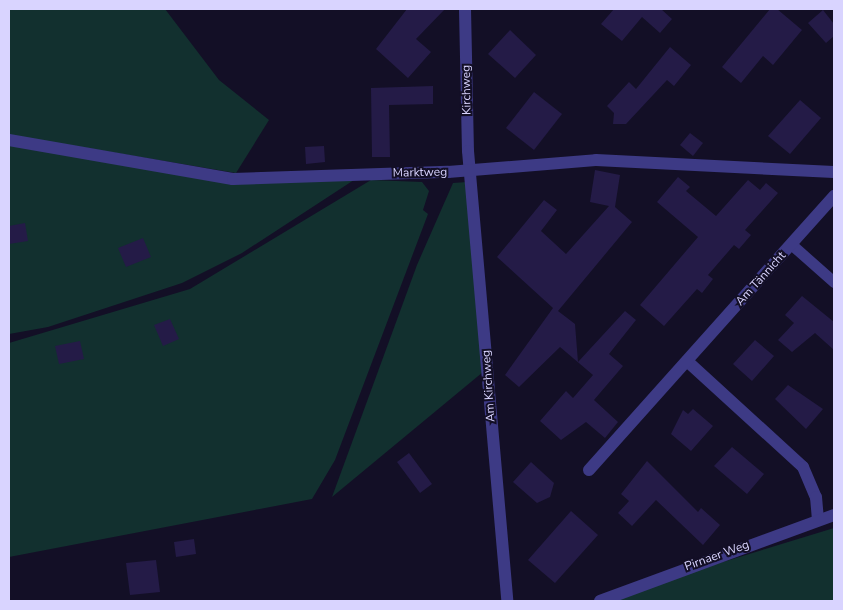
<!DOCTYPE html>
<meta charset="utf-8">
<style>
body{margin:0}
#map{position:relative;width:843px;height:610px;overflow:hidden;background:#130f26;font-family:"Nunito Sans",sans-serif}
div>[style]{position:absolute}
.green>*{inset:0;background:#12302f}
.building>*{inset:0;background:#241b47}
.lane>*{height:11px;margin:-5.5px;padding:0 5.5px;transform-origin:5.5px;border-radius:5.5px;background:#3d3a85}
.street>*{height:12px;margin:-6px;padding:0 6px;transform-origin:6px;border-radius:6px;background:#3d3a85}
span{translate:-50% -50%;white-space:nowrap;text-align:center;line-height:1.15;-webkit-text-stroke:4px #130f26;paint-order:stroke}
.street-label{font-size:12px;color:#d9d4ff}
.frame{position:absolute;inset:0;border:10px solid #d9d4ff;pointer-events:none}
</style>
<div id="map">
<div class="green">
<i style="clip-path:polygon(9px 9px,165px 9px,219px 80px,269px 120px,236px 173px,9px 135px)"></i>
<i style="clip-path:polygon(9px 145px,232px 184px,357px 178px,242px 253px,182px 283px,48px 327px,9px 334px)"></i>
<i style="clip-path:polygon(371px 180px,422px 182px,429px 191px,423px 210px,428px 214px,335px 460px,312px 499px,9px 557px,9px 343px,190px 289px)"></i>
<i style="clip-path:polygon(467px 182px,483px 372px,332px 497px,417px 265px,453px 183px)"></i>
<i style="clip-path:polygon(834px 528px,834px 601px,615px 601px,677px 576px)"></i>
</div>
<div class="building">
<i style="clip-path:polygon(407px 9px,445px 9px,416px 39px,431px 52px,408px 78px,376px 49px)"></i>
<i style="clip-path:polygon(614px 9px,661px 9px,672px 19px,660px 33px,642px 17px,622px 41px,601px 24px)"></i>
<i style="clip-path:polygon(770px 9px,777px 9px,802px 30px,773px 65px,763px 56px,741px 83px,722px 67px)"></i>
<i style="clip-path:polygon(823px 10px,834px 24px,834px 36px,826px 43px,808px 23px)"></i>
<i style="clip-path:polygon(510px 30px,536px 55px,515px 78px,488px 54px)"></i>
<i style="clip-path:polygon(670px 47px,691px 65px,674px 86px,667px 80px,626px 124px,613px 124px,614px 113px,607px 106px,629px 82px,636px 89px)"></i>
<i style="clip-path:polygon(433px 86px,433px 104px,389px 105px,390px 157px,372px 157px,371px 88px)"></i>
<i style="clip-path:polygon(534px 92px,562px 114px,534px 150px,506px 128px)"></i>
<i style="clip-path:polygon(800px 100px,821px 118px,790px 154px,768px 136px)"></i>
<i style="clip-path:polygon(690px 133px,703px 143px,693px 156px,680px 145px)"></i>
<i style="clip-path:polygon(324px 146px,325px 162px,306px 164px,305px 147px)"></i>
<i style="clip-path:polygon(595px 170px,620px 175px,615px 207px,632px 222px,558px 311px,575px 324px,578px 362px,625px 311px,636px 320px,609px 354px,623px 366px,594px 400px,618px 422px,605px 438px,586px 422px,561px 440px,540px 421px,566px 391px,573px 398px,593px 375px,560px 347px,519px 387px,505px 375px,553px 308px,497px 257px,544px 200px,557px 210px,541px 231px,566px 254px,609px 206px,590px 202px)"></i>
<i style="clip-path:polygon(678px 177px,690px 187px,686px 191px,716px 216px,748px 180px,760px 190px,766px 183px,778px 193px,745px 230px,751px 235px,739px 249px,734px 245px,708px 275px,713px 279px,702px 293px,697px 289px,664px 326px,640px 305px,698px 237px,657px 202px)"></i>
<i style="clip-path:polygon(25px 223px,28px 241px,9px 244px,9px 226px)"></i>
<i style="clip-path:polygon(143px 238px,151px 257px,126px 267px,118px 248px)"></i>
<i style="clip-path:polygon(802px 296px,834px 322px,834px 350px,815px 333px,792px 352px,778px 340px,794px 323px,785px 315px)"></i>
<i style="clip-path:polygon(170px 319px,179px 339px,163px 346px,154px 325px)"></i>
<i style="clip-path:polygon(755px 340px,774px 356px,752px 381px,733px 364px)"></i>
<i style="clip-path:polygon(80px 341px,84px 359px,59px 364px,55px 346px)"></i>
<i style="clip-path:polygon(788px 385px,823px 409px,806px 429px,775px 399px)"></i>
<i style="clip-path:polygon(693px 409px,713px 426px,691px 451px,671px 434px,683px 410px,688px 414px)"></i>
<i style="clip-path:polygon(732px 447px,764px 474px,747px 494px,714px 466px)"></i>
<i style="clip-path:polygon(409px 453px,432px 484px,420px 493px,397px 462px)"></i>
<i style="clip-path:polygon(647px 461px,698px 512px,701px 508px,720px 525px,703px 545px,656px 500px,632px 526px,618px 513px,629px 501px,621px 494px)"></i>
<i style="clip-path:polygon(531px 462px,554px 483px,550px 497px,537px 503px,513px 482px)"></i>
<i style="clip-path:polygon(571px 511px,598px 535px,555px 583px,528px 560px)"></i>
<i style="clip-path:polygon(194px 539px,196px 554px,176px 557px,174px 542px)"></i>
<i style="clip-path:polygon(156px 560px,160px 592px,130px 595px,126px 563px)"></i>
</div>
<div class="lane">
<i style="left:792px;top:245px;width:56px;rotate:41.4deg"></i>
</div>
<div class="street">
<i style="left:465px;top:9px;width:142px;rotate:88.8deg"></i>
<i style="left:468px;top:151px;width:452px;rotate:85deg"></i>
<i style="left:9px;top:140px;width:227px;rotate:9.9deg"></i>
<i style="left:233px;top:179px;width:215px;rotate:-1.9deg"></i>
<i style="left:448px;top:172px;width:148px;rotate:-4.6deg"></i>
<i style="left:596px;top:160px;width:238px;rotate:2.9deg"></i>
<i style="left:687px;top:361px;width:157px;rotate:42.4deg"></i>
<i style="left:803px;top:467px;width:33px;rotate:67deg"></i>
<i style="left:816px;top:497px;width:21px;rotate:85deg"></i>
<i style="left:589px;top:470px;width:368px;rotate:-48.2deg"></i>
<i style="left:600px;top:601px;width:249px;rotate:-20.2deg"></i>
</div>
<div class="street-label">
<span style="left:467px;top:90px;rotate:-91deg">Kirchweg</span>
<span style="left:420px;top:173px;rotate:-1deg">Marktweg</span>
<span style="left:761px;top:279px;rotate:-48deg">Am Tännicht</span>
<span style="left:489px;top:386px;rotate:-94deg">Am Kirchweg</span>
<span style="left:717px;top:556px;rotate:-20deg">Pirnaer Weg</span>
</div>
<div class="frame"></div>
</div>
